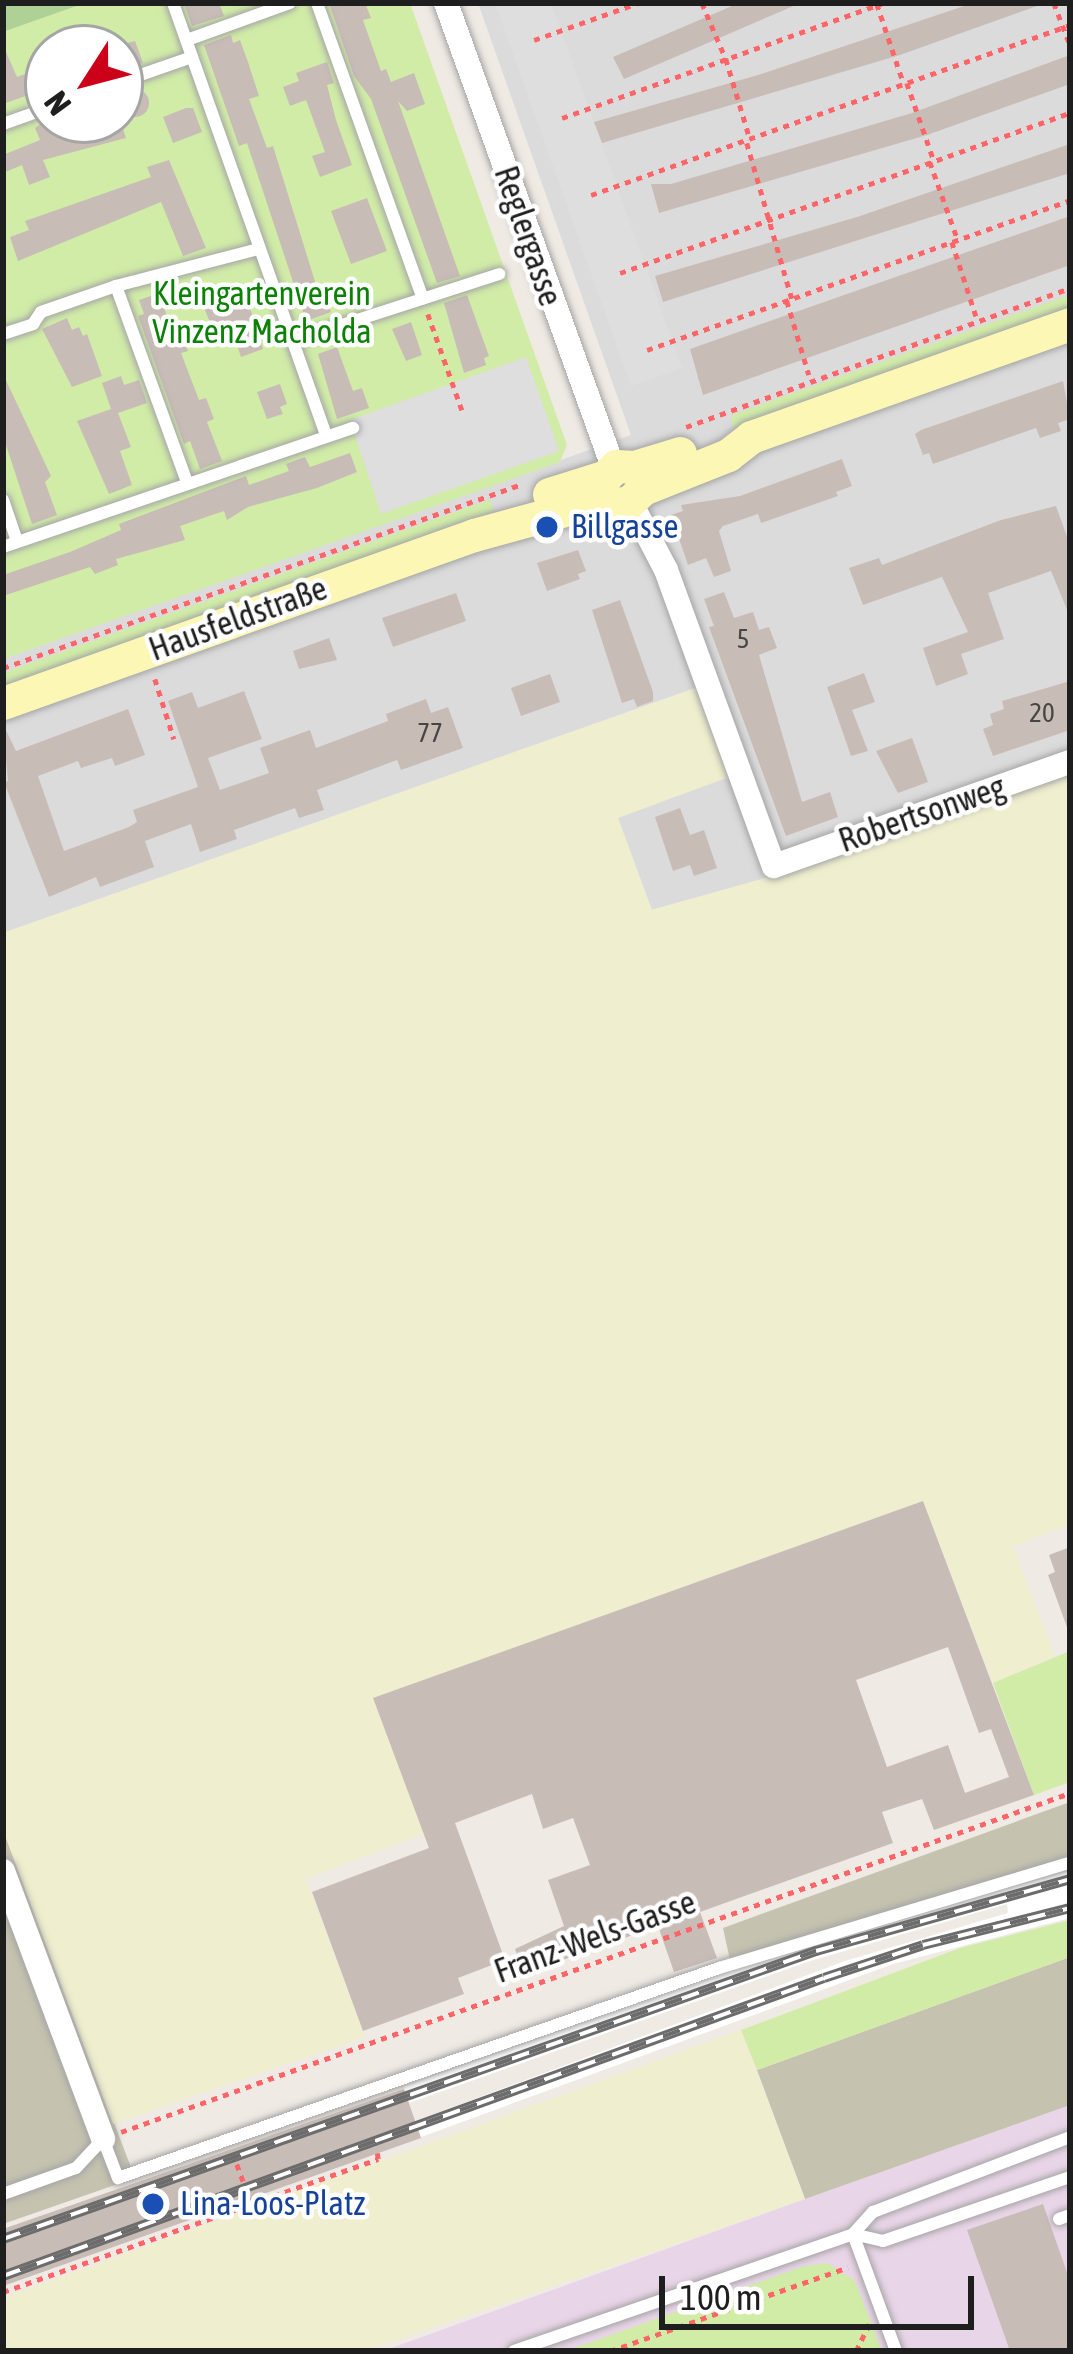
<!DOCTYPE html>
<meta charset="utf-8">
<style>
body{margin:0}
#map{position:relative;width:1073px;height:2354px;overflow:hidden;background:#f0eae4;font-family:"Asap Condensed",sans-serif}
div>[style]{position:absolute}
.residential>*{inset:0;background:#dcdbdb}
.industrial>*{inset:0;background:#e9d5e8}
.construction>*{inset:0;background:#c5c2af}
.farmland>*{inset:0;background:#efeece}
.grass>*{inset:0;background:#d1eca7}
.forest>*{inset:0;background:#afd196}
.parking>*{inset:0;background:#dedede}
.pier>*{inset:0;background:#fff}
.building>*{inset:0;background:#c8bcb7}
.round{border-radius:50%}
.path>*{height:4.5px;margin-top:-2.25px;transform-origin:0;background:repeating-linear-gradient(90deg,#ff6568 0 6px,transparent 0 12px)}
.roads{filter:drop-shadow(0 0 3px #a5a5a5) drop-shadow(0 0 3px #a5a5a5)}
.lane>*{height:12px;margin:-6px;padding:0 6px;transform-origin:6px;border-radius:6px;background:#fff}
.street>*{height:24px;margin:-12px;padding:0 12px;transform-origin:12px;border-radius:12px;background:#fff}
.secondary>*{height:33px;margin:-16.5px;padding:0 16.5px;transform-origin:16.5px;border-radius:16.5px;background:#fcf7b5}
.rail>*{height:10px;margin-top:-5px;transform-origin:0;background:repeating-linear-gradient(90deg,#fff 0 18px,#6c6c6c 0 36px);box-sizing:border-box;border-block:3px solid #6c6c6c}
.dots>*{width:33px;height:33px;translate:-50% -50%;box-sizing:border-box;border:6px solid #fff;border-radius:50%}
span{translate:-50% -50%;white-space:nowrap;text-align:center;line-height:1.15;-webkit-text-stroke:9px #fff;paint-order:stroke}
.number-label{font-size:27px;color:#484644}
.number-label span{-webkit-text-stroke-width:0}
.street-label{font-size:33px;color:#1e1e1e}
.park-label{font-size:33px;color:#0b8206}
.transit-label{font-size:33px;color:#164399}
.left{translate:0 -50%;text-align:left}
.frame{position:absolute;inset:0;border:6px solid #1e1e1e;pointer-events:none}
.north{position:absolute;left:24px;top:24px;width:120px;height:120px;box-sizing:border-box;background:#fff;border:3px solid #a5a5a5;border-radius:50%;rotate:234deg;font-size:33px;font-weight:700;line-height:48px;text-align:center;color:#1e1e1e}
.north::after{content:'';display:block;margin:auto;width:42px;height:54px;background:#cc0019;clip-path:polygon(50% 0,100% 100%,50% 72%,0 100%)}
.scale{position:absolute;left:659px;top:2276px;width:315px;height:54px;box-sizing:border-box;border:6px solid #1e1e1e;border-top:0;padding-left:15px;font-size:36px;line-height:42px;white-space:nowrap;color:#1e1e1e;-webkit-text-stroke:9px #fff;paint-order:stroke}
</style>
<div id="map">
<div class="residential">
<i style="clip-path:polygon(478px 3px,1070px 3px,1070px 770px,762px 879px,651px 910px,618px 818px,698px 687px,3px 933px,3px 659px,631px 435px)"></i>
</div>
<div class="industrial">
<i style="clip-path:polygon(1070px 2105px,1070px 2351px,383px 2351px,805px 2199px)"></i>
</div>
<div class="construction">
<i style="clip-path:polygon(1070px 1802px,1070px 1862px,730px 1960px,723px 1928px)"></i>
<i style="clip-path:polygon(3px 1830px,135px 2178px,3px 2224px)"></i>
<i style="clip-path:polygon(1070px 1957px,1070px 2105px,805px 2199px,757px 2070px)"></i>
</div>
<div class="farmland">
<i style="clip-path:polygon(699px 687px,729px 777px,618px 818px,652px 910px,762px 879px,1070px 770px,1070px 1524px,1013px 1547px,1055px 1656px,993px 1683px,923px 1501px,374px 1698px,424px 1834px,306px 1879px,365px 2037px,113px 2124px,3px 1830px,3px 933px)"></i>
<i style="clip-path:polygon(741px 2030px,805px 2199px,365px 2351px,3px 2351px,3px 2298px)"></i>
</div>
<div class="grass">
<i style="clip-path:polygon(evenodd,85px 3px,410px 3px,567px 445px,560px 462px,3px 659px,3px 32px,85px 3px,48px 48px,120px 48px,120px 120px,48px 120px,48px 48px)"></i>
<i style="clip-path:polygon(1070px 295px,1070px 307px,732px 428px,732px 415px)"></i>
<i style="clip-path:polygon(489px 500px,494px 509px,473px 522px,3px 686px,3px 673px)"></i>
<i style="clip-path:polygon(1070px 1651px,1070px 1782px,1034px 1795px,993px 1683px)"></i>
<i style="clip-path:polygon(1070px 1920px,1070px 1957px,757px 2070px,741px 2030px,960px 1948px)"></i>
<i style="clip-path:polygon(828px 2263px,855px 2281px,882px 2351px,566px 2351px,804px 2266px)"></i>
</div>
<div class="forest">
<i style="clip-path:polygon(3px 3px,85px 3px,3px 32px)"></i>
</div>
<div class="parking">
<i style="clip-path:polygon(495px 3px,551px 3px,682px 368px,631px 386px)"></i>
<i style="clip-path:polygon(526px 357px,559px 451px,381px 514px,350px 420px)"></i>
</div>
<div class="pier">
<i style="clip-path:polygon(1070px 1871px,1070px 1918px,893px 1964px,421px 2137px,415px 2121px,845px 1961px,1008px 1913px,1007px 1904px,810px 1961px,409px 2103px,403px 2087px,784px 1951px)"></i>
</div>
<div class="building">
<i style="clip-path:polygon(219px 3px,224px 16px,192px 26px,185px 6px)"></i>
<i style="clip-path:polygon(329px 3px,365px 3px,371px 18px,363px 20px,381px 71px,386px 69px,391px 82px,414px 73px,425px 104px,407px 111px,398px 101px,460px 276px,437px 283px,371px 99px,354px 76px)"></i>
<i style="clip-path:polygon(739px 3px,798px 4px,624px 79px,613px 57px)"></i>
<i style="clip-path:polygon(973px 3px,1040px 5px,900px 55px,602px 143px,594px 122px,758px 75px)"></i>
<i style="clip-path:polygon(231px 35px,233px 43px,240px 40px,248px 62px,259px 96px,249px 99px,267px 148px,273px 146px,317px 288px,323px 290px,331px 312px,306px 321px,247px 143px,239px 146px,204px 45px)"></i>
<i style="clip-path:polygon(135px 41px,143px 63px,120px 71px,120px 45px)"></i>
<i style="clip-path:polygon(3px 45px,17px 77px,48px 66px,48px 98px,37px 101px,34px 93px,3px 104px)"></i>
<i style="clip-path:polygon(1070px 55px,1070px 84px,927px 135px,659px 213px,651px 184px,671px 184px,912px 113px)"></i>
<i style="clip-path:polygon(327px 62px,334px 83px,327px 85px,336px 120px,352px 165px,320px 177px,312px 156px,325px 152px,306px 100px,290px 106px,283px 87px,299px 81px,296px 73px)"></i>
<i class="round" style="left:121px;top:89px;width:28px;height:28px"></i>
<i style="clip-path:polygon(186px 108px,193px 108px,202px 132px,173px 143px,163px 117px)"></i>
<i style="clip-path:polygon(48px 119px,48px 124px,56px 121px,59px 129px,86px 120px,120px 120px,126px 138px,43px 160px,50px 177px,29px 185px,22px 165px,3px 173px,3px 155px,40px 140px,35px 128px)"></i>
<i style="clip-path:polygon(1070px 144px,1070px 173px,663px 302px,655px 276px,857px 217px)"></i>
<i style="clip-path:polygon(169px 160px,206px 248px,183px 256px,161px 202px,18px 261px,10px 237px,29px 230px,25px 221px,151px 177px,147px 167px)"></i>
<i style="clip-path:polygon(367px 198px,387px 251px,351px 264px,331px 211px)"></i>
<i style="clip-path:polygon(1070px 216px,1070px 265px,703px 395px,690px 349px)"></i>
<i style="clip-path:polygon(224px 292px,227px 299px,245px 292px,263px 349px,241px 357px,234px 336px,219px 343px,201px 301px)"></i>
<i style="clip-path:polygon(159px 293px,171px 327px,180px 324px,188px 351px,181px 353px,199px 400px,206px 398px,214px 419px,207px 422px,222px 461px,200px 469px,190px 441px,184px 444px,138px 316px,144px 314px,139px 300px)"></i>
<i style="clip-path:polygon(467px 295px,489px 356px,484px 358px,486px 365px,464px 373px,444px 303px)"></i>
<i style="clip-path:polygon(67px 318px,72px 330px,79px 327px,83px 336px,87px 334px,102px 376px,72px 387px,42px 329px)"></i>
<i style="clip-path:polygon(411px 322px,422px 355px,406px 361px,392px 329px)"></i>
<i style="clip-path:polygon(337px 347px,353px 391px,362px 388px,369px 408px,337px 419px,318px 354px)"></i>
<i style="clip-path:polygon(4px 376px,51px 476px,45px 482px,57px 515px,32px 524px,3px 436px)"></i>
<i style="clip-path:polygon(121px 376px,124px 385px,139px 380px,147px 403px,118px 413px,131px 447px,120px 451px,132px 485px,109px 494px,77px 421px,111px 409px,102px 383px)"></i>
<i style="clip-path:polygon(1063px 381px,1070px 419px,1058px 423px,1061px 431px,1040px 438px,1036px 428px,933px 464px,929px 453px,923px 455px,915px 434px,921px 430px)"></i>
<i style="clip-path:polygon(280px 384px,287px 404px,280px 407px,283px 414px,267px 419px,257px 392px)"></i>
<i style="clip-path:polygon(350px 453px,357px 472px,317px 488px,248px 507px,227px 520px,224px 511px,180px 526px,185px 540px,116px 559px,118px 565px,95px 574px,90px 567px,3px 596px,3px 575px,70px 552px,121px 530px,119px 524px,246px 476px,249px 485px,289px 471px,286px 464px,305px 457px,310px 467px)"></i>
<i style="clip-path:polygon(842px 459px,852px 486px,836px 492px,838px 496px,761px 523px,758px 514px,723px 526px,719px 531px,731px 571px,714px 577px,706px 558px,688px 565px,671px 515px,683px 511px,681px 505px,740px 496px)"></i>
<i style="clip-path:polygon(1056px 506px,1070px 545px,1070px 617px,1051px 571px,988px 593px,1004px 639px,961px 654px,968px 674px,936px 686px,923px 648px,968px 632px,942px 577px,863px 605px,849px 568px,879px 558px,882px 565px,1001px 520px)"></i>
<i style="clip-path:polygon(578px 550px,586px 571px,578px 574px,580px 579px,547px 591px,537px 563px)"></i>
<i style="clip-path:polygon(724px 592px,734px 618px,753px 612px,759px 630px,769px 627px,777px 648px,759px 655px,802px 802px,830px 792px,838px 817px,786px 836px,709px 627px,714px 626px,704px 599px)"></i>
<i style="clip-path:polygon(456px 593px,466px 621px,393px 647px,382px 618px)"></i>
<i style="clip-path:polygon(620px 600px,653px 692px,653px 701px,637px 707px,634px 699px,622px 703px,592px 610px)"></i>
<i style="clip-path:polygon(329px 638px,337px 660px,299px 669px,293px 651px)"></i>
<i style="clip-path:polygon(864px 673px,875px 702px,852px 710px,868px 751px,851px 756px,827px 687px)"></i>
<i style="clip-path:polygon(550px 674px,560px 702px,521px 716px,511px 688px)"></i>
<i style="clip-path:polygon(1070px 681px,1070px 730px,993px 756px,983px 729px,993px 725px,990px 714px,1004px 709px,1002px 701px)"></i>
<i style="clip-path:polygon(244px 691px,262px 739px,208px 758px,220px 790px,269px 773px,260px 748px,310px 730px,316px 748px,388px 721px,386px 714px,426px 699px,431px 713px,448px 707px,463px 748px,401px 770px,397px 760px,317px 790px,324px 810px,299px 818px,295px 808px,234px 830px,237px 839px,200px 852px,191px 824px,145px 841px,154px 867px,100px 887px,96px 877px,49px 897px,4px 782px,8px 781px,3px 724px,16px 751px,128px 709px,145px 755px,115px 766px,112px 758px,81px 768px,78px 761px,38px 776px,64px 851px,129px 827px,137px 822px,133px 810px,198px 787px,168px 701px,192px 692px,198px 708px)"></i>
<i style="clip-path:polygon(912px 738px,928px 782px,898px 793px,876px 751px)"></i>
<i style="clip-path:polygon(680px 808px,690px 835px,704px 830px,717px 868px,694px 876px,690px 865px,673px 871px,655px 817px)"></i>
<i style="clip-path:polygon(evenodd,923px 1501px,1034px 1795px,934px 1830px,922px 1799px,882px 1812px,893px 1843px,700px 1912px,717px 1958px,674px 1972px,658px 1926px,524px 1974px,515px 1949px,564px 1926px,548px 1880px,590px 1865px,573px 1818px,543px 1829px,532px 1794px,455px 1823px,505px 1960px,458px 1978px,464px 1994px,363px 2031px,312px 1892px,429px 1848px,373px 1698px,923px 1501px,948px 1647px,979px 1733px,991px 1729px,1009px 1777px,965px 1793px,948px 1745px,887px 1767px,856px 1680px,948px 1647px)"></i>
<i style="clip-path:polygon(1070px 1547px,1070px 1629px,1068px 1630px,1048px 1575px,1055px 1572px,1049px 1555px)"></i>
<i style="clip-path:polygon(404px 2089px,421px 2138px,3px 2286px,3px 2229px)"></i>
<i style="clip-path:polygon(1043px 2204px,1070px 2281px,1070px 2351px,1010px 2351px,967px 2230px)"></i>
</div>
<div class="path">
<i style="left:702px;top:3px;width:61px;rotate:66.8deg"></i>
<i style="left:726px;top:59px;width:84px;rotate:73.3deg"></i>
<i style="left:1054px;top:3px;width:45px;rotate:69.1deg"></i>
<i style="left:877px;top:4px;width:84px;rotate:71.4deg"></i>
<i style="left:534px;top:40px;width:110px;rotate:-19.6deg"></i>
<i style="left:907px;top:83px;width:83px;rotate:70.9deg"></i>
<i style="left:562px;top:118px;width:342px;rotate:-19.7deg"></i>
<i style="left:747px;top:143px;width:162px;rotate:73.9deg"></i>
<i style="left:930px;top:162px;width:83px;rotate:70.3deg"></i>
<i style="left:591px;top:195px;width:508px;rotate:-19.54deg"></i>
<i style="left:952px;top:242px;width:78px;rotate:72deg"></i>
<i style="left:620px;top:273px;width:478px;rotate:-19.6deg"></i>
<i style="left:787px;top:301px;width:77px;rotate:73.4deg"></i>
<i style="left:428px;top:314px;width:102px;rotate:70.5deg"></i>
<i style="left:647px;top:350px;width:449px;rotate:-19.5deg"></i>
<i style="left:686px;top:427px;width:408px;rotate:-19.9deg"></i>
<i style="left:3px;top:668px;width:551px;rotate:-19.52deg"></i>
<i style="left:155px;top:679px;width:63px;rotate:72.4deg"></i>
<i style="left:121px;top:2132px;width:1008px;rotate:-19.66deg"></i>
<i style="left:251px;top:2204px;width:135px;rotate:-19.5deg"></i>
<i style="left:378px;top:2159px;width:6px;rotate:-99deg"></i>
<i style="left:3px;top:2292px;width:263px;rotate:-19.5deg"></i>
<i style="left:251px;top:2204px;width:55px;rotate:-110.1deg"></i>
<i style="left:610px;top:2351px;width:252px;rotate:-19.4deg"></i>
<i style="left:856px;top:2351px;width:30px;rotate:-64deg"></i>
</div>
<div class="roads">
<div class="lane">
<i style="left:173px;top:3px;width:457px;rotate:70.5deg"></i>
<i style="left:317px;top:3px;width:314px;rotate:70.3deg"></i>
<i style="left:187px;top:40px;width:109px;rotate:-19.8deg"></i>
<i style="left:120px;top:82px;width:76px;rotate:-19.1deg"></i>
<i style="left:3px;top:124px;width:48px;rotate:-19.6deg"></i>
<i style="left:116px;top:286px;width:208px;rotate:70.1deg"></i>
<i style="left:3px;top:334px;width:32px;rotate:-18deg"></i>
<i style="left:33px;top:324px;width:14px;rotate:-56deg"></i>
<i style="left:41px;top:312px;width:79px;rotate:-19.1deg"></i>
<i style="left:116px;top:286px;width:147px;rotate:-14.6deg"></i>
<i style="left:292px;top:341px;width:218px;rotate:-17.9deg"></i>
<i style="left:3px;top:500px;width:43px;rotate:71.1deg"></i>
<i style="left:3px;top:547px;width:370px;rotate:-18.8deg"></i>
<i style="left:3px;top:2194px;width:77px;rotate:-19.6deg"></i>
<i style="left:76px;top:2168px;width:40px;rotate:-47deg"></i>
<i style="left:103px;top:2139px;width:42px;rotate:69deg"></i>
<i style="left:118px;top:2178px;width:637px;rotate:-19.26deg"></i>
<i style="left:719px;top:1968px;width:366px;rotate:-16.7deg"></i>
<i style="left:1059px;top:2219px;width:12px;rotate:-20deg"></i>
<i style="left:853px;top:2234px;width:31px;rotate:13deg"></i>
<i style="left:883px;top:2241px;width:198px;rotate:-18.9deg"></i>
<i style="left:853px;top:2234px;width:125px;rotate:69.8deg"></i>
<i style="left:514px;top:2351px;width:359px;rotate:-19deg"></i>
<i style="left:853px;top:2234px;width:30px;rotate:-48deg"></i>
<i style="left:873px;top:2212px;width:211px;rotate:-20.8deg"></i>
</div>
<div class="street">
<i style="left:446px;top:3px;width:494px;rotate:70.2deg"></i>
<i style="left:631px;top:503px;width:76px;rotate:62.4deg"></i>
<i style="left:666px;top:570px;width:315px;rotate:70deg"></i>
<i style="left:774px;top:866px;width:314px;rotate:-19.4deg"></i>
<i style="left:3px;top:1871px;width:286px;rotate:69.5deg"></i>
</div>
<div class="secondary">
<i style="left:549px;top:494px;width:60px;rotate:-17.5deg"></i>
<i style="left:606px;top:476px;width:14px;rotate:-45deg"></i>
<i style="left:616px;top:466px;width:18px;rotate:3deg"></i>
<i style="left:634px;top:467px;width:48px;rotate:-16.9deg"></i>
<i style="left:3px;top:703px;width:500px;rotate:-19.63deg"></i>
<i style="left:474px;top:535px;width:113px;rotate:-15.4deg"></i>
<i style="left:583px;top:505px;width:45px;rotate:-2.5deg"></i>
<i style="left:628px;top:503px;width:21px;rotate:-43deg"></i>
<i style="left:643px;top:489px;width:92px;rotate:-21.8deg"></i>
<i style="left:728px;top:455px;width:29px;rotate:-38deg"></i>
<i style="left:751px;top:437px;width:338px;rotate:-19.5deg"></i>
</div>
</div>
<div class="rail">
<i style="left:3px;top:2239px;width:863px;rotate:-19.51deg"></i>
<i style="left:816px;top:1951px;width:264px;rotate:-15.8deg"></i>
<i style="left:3px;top:2276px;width:873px;rotate:-19.95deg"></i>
<i style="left:824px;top:1978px;width:104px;rotate:-18.4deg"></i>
<i style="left:923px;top:1945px;width:152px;rotate:-14.1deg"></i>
</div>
<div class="dots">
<i style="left:547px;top:527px;background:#1a4fb4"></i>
<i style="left:153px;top:2204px;background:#1a4fb4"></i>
</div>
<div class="number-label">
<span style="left:743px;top:639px">5</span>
<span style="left:1042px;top:713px">20</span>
<span style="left:430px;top:733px">77</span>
</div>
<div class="street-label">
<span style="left:528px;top:236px;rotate:71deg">Reglergasse</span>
<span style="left:238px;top:619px;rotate:-20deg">Hausfeldstraße</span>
<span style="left:922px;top:814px;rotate:-19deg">Robertsonweg</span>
<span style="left:595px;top:1937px;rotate:-20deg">Franz-Wels-Gasse</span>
</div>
<div class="park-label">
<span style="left:262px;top:313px">Kleingartenverein<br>Vinzenz Macholda</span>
</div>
<div class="transit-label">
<span class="left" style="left:571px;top:527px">Billgasse</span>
<span class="left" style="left:180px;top:2204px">Lina-Loos-Platz</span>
</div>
<div class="frame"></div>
<div class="north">N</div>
<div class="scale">100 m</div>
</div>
